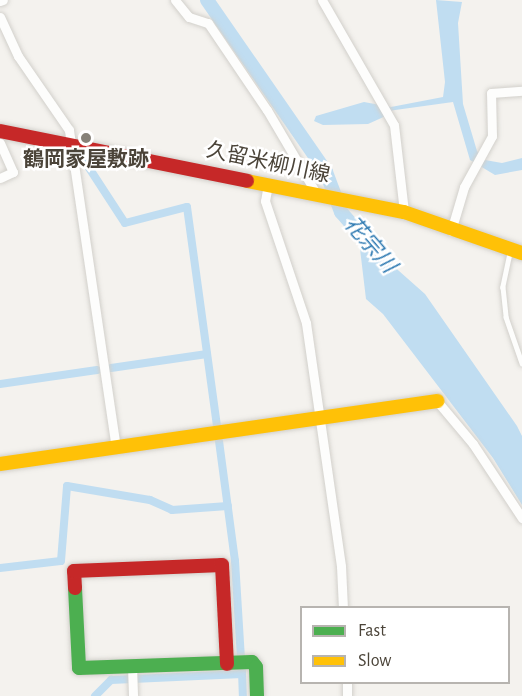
<!DOCTYPE html>
<meta charset="utf-8">
<style>
body{margin:0}
#map{position:relative;width:522px;height:696px;overflow:hidden;background:#f4f2ee;font-family:"Alegreya Sans","Noto Sans JP",sans-serif}
div>[style]{position:absolute}
.water>*{inset:0;background:#c0ddf1}
.canal>*{height:8px;margin:-4px;padding:0 4px;transform-origin:4px;border-radius:4px;background:#c0ddf1}
.river>*{height:14px;margin:-7px;padding:0 7px;transform-origin:7px;border-radius:7px;background:#c0ddf1}
.roads{filter:drop-shadow(0 0 2px #d2d0cb) drop-shadow(0 0 2px #d2d0cb)}
.lane>*{height:4.5px;margin:-2.25px;padding:0 2.25px;transform-origin:2.25px;border-radius:2.25px;background:#fdfdfc}
.street>*{height:9px;margin:-4.5px;padding:0 4.5px;transform-origin:4.5px;border-radius:4.5px;background:#fdfdfc}
.fast>*{height:14px;margin:-7px;padding:0 7px;transform-origin:7px;border-radius:7px;background:#4caf50}
.slow>*{height:14px;margin:-7px;padding:0 7px;transform-origin:7px;border-radius:7px;background:#ffc107}
.jam>*{height:14px;margin:-7px;padding:0 7px;transform-origin:7px;border-radius:7px;background:#c62828}
.dots>*{width:16px;height:16px;translate:-50% -50%;box-sizing:border-box;border:3px solid #fff;border-radius:50%}
span{translate:-50% -50%;white-space:nowrap;text-align:center;line-height:1.15;-webkit-text-stroke:5px #fff;paint-order:stroke}
.poi-label{font-size:21px;color:#4b4439;font-weight:700}
.street-label{font-size:21px;color:#4b4439}
.water-label{font-size:22px;color:#2e7ab2;font-style:italic}
.legend{position:absolute;left:300px;top:606px;width:210px;height:78px;box-sizing:border-box;background:#fff;border:2px solid #b7b4b0;margin:0;padding:8px 10px;list-style:none;font-size:18px;color:#4b4439}
.legend li{display:flex;align-items:center;gap:12px;height:30px}
.legend b{width:30px;border:2px solid #b7b4b0}
</style>
<div id="map">
<div class="water">
<i style="clip-path:polygon(436px 0,462px 2px,458px 23px,463px 104px,477px 151px,485px 160px,502px 163px,522px 158px,522px 170px,495px 175px,470px 160px,453px 102px,388px 111px,388px 115px,368px 124px,323px 125px,314px 121px,316px 116px,364px 102px,391px 107px,443px 97px,445px 82px)"></i>
<i style="clip-path:polygon(374px 240px,390px 263px,425px 294px,517px 426px,522px 436px,522px 505px,493px 458px,383px 314px,366px 299px,360px 249px)"></i>
</div>
<div class="canal">
<i style="left:80px;top:154px;width:82px;rotate:56.9deg"></i>
<i style="left:125px;top:223px;width:64px;rotate:-14.5deg"></i>
<i style="left:187px;top:207px;width:220px;rotate:82.2deg"></i>
<i style="left:111px;top:368px;width:97px;rotate:-8.3deg"></i>
<i style="left:0;top:384px;width:98px;rotate:-8.2deg"></i>
<i style="left:219px;top:441px;width:121px;rotate:82.4deg"></i>
<i style="left:235px;top:561px;width:97px;rotate:86.5deg"></i>
<i style="left:0;top:568px;width:61px;rotate:-6.5deg"></i>
<i style="left:61px;top:561px;width:75px;rotate:-85.4deg"></i>
<i style="left:67px;top:486px;width:84px;rotate:9.6deg"></i>
<i style="left:150px;top:500px;width:24px;rotate:24deg"></i>
<i style="left:172px;top:510px;width:56px;rotate:-4.1deg"></i>
<i style="left:242px;top:671px;width:25px;rotate:88deg"></i>
<i style="left:95px;top:696px;width:23px;rotate:-45deg"></i>
<i style="left:111px;top:680px;width:131px;rotate:-2.6deg"></i>
</div>
<div class="river">
<i style="left:207px;top:0;width:209px;rotate:55.3deg"></i>
<i style="left:326px;top:172px;width:43px;rotate:69.4deg"></i>
<i style="left:341px;top:212px;width:58px;rotate:49.2deg"></i>
</div>
<div class="roads">
<div class="lane">
<i style="left:510px;top:253px;width:35px;rotate:102deg"></i>
<i style="left:503px;top:287px;width:30px;rotate:84deg"></i>
<i style="left:506px;top:317px;width:49px;rotate:70.8deg"></i>
</div>
<div class="street">
<i style="left:175px;top:0;width:22px;rotate:51deg"></i>
<i style="left:189px;top:17px;width:20px;rotate:18deg"></i>
<i style="left:208px;top:23px;width:105px;rotate:55.9deg"></i>
<i style="left:267px;top:110px;width:99px;rotate:59.5deg"></i>
<i style="left:322px;top:0;width:144px;rotate:60.1deg"></i>
<i style="left:394px;top:125px;width:88px;rotate:83.4deg"></i>
<i style="left:0;top:1px;width:3px;rotate:-18deg"></i>
<i style="left:0;top:17px;width:43px;rotate:65.2deg"></i>
<i style="left:18px;top:56px;width:90px;rotate:55.4deg"></i>
<i style="left:69px;top:130px;width:320px;rotate:81.6deg"></i>
<i style="left:0;top:143px;width:32px;rotate:66deg"></i>
<i style="left:13px;top:172px;width:14px;rotate:155deg"></i>
<i style="left:268px;top:184px;width:17px;rotate:100deg"></i>
<i style="left:265px;top:201px;width:129px;rotate:71.4deg"></i>
<i style="left:306px;top:323px;width:246px;rotate:81.8deg"></i>
<i style="left:341px;top:566px;width:42px;rotate:87.3deg"></i>
<i style="left:451px;top:231px;width:46px;rotate:-73.5deg"></i>
<i style="left:464px;top:187px;width:58px;rotate:-61.2deg"></i>
<i style="left:492px;top:136px;width:43px;rotate:-91.3deg"></i>
<i style="left:491px;top:93px;width:31px;rotate:-4deg"></i>
<i style="left:437px;top:401px;width:56px;rotate:50.1deg"></i>
<i style="left:473px;top:444px;width:89px;rotate:56.5deg"></i>
<i style="left:132px;top:666px;width:30px;rotate:88deg"></i>
<i style="left:347px;top:682px;width:14px;rotate:90deg"></i>
</div>
<div class="fast">
<i style="left:75px;top:588px;width:80px;rotate:87.1deg"></i>
<i style="left:79px;top:668px;width:173px;rotate:-2deg"></i>
<i style="left:252px;top:662px;width:6px;rotate:51deg"></i>
<i style="left:256px;top:667px;width:29px;rotate:88deg"></i>
</div>
<div class="slow">
<i style="left:247px;top:181px;width:160px;rotate:11.2deg"></i>
<i style="left:404px;top:212px;width:125px;rotate:19.2deg"></i>
<i style="left:0;top:464px;width:442px;rotate:-8.2deg"></i>
</div>
<div class="jam">
<i style="left:0;top:131px;width:252px;rotate:11.4deg"></i>
<i style="left:75px;top:588px;width:17px;rotate:-93deg"></i>
<i style="left:74px;top:571px;width:148px;rotate:-2.3deg"></i>
<i style="left:222px;top:565px;width:99px;rotate:87.1deg"></i>
</div>
</div>
<div class="dots">
<i style="left:86px;top:138px;background:#868178"></i>
</div>
<div class="poi-label">
<span style="left:86px;top:160px">鶴岡家屋敷跡</span>
</div>
<div class="street-label">
<span style="left:268px;top:163px;rotate:12deg">久留米柳川線</span>
</div>
<div class="water-label">
<span style="left:370px;top:245px;rotate:49deg">花宗川</span>
</div>
<ul class="legend">
<li><b style="height:8px;background:#4caf50"></b>Fast</li>
<li><b style="height:8px;background:#ffc107"></b>Slow</li>
</ul>
</div>
